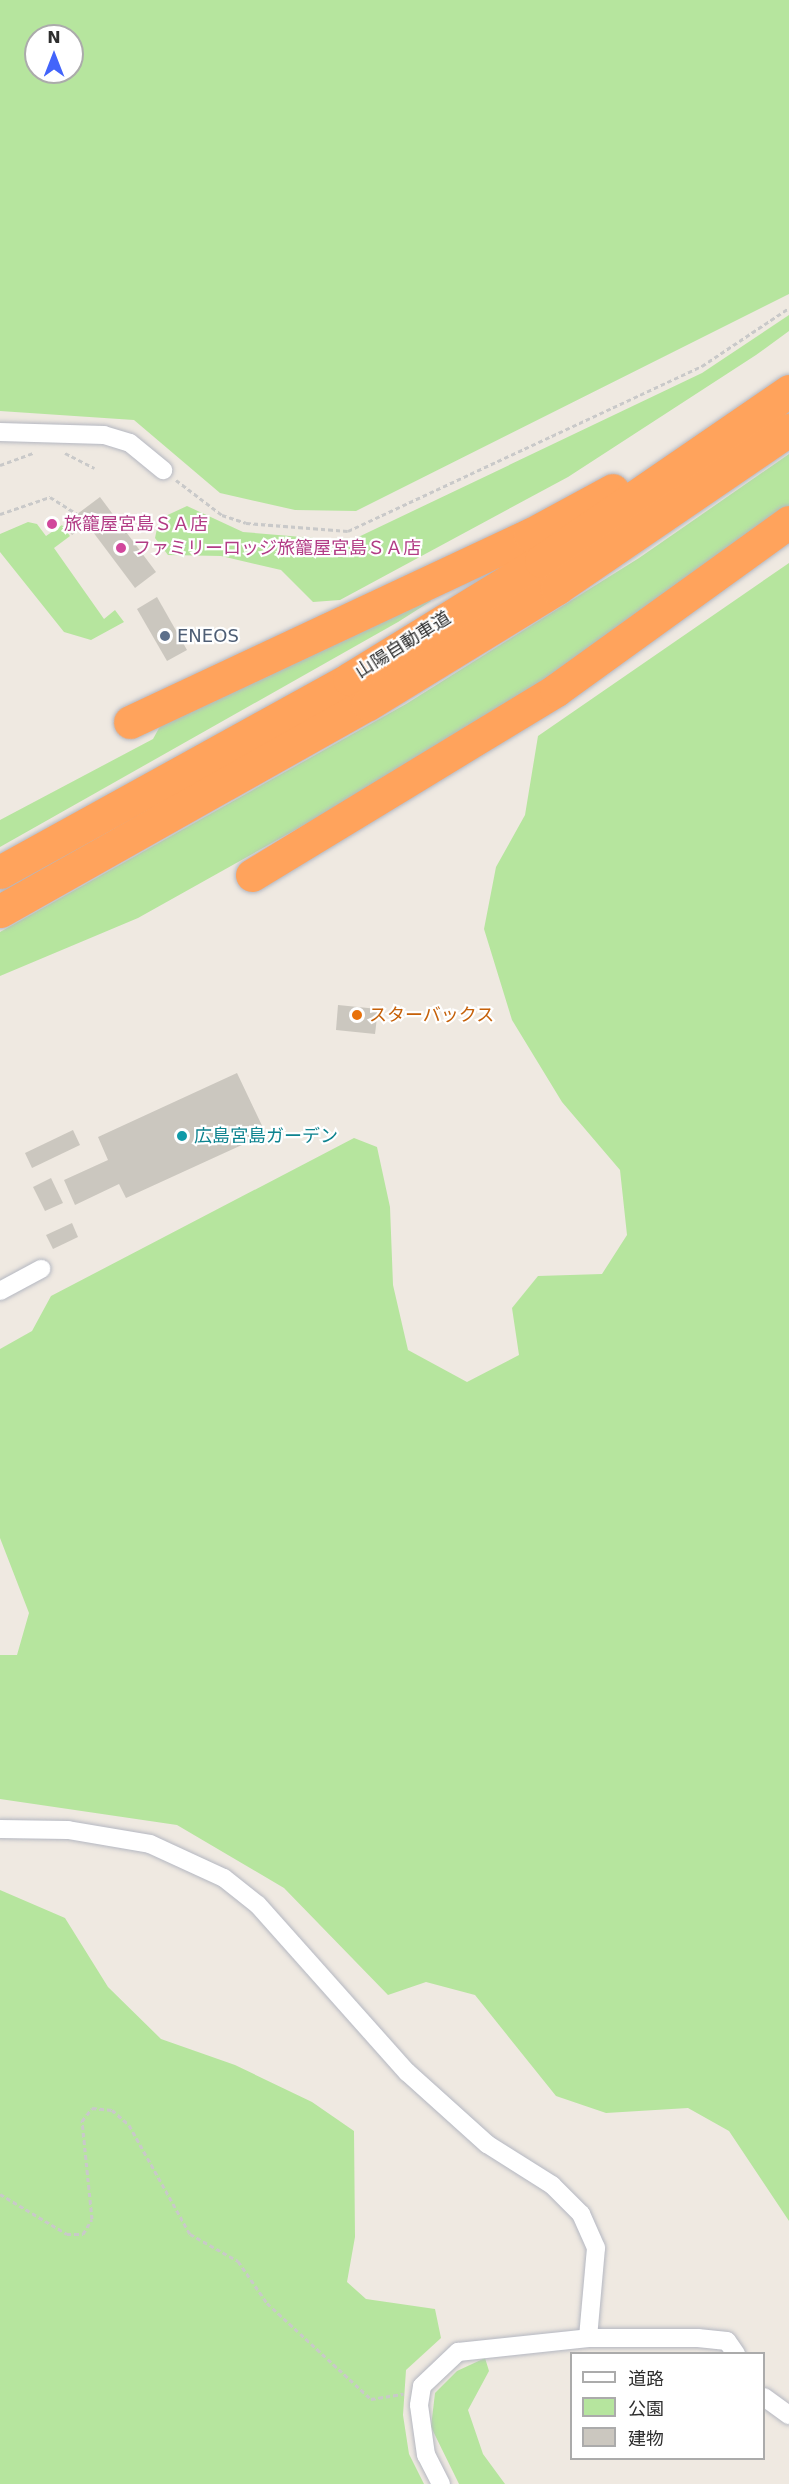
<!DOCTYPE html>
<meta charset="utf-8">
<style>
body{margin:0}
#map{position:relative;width:789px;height:2484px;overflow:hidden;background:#efe9e1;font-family:"DejaVu Sans","Noto Sans JP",sans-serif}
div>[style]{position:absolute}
.green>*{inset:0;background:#b6e59e}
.building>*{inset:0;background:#cbc7bf}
.path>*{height:3px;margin-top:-1.5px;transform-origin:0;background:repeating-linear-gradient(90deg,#c9c9c9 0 4.5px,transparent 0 7.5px)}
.roads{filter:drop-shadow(0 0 2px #b4b7c1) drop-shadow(0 0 2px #b4b7c1)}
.minor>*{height:18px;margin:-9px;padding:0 9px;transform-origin:9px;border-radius:9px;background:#fff}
.motorway>*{height:33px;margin:-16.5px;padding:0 16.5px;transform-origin:16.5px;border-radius:16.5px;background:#ffa35c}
.dots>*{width:16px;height:16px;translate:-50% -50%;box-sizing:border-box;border:3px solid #fff;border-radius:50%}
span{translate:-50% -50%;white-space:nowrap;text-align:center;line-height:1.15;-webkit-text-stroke:4.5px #fff;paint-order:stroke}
.hotel-label{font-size:18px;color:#b23c85}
.left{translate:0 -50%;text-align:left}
.service-label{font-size:18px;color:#4e5e75}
.street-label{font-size:18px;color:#2e2e2e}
.food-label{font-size:18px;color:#c56008}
.culture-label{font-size:18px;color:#0d838f}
.legend{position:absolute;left:570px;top:2352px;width:195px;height:108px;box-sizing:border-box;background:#fff;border:2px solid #ababab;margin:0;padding:8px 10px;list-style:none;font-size:18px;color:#2e2e2e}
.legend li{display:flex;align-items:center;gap:12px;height:30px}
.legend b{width:30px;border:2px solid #ababab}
.north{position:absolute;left:24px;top:24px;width:60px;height:60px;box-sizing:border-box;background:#fff;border:2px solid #ababab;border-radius:50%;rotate:0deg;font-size:16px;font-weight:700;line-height:24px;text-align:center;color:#2e2e2e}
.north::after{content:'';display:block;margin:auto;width:21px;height:27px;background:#4264fb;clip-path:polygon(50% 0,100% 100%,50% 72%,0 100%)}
</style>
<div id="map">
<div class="green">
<i style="clip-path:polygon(evenodd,0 0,789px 0,789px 294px,356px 511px,295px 510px,220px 493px,134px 420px,0 411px,0 0,36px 36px,72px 36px,72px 72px,36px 72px,36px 36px)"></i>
<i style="clip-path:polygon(789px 315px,789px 331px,756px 355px,568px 477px,340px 600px,313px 602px,281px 570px,221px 556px,168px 555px,155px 538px,159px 519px,187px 506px,243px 532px,350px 541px,702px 373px)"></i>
<i style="clip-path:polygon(789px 454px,789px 510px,479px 727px,138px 918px,0 976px,0 932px,406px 704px,639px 558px)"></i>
<i style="clip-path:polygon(28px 522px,37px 524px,46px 536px,62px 525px,70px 536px,54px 548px,104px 619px,115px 610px,124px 622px,91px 640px,64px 632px,0 552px,0 534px)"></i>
<i style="clip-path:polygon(789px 563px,789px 2221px,729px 2131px,688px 2108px,606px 2113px,556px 2096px,475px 1995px,426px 1982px,388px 1995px,284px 1888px,177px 1825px,0 1799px,0 1655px,17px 1655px,29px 1613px,0 1538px,0 1349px,32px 1331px,51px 1296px,354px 1138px,377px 1147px,390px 1207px,393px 1285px,408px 1350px,467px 1382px,519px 1355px,512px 1308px,538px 1276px,602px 1274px,627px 1235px,620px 1170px,562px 1102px,512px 1020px,484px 929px,496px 867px,525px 815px,538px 736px)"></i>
<i style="clip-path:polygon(426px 594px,431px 601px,398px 622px,0 847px,0 820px,153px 739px,164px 719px)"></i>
<i style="clip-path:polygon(0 1890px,65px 1918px,108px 1987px,161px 2039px,235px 2065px,312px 2102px,354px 2131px,355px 2237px,347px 2282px,366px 2299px,435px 2309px,441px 2338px,406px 2370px,403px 2415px,409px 2454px,424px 2484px,0 2484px)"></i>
<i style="clip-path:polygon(485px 2358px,489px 2371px,468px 2410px,483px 2454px,505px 2484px,459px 2484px,431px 2427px,435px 2393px,457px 2371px)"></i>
</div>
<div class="building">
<i style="clip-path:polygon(100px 497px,156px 572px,135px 588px,87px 524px,72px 535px,64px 524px)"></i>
<i style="clip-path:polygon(157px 597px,187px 650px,167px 661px,137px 609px)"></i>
<i style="clip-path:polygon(338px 1005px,378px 1009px,375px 1034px,336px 1030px)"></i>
<i style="clip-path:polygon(237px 1073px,266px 1134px,126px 1198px,119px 1184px,75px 1205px,64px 1180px,108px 1160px,98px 1137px)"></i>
<i style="clip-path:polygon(73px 1130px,80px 1145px,32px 1168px,25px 1153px)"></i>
<i style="clip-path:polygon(51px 1178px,63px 1203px,45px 1211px,33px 1187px)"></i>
<i style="clip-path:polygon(72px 1223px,78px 1237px,53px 1249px,46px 1235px)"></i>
</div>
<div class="path">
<i style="left:65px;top:453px;width:33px;rotate:27deg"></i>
<i style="left:0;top:465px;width:37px;rotate:-20deg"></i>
<i style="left:176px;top:480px;width:58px;rotate:37.3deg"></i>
<i style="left:222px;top:515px;width:25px;rotate:18deg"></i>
<i style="left:246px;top:523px;width:102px;rotate:4.5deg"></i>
<i style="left:348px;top:531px;width:391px;rotate:-25deg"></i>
<i style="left:702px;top:366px;width:105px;rotate:-33.7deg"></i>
<i style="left:0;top:514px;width:53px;rotate:-18.8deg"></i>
<i style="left:50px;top:497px;width:32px;rotate:32deg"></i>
<i style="left:0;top:2194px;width:78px;rotate:30.8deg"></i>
<i style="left:67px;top:2234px;width:16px"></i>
<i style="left:83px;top:2234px;width:17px;rotate:-59deg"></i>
<i style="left:92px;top:2219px;width:99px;rotate:-95.8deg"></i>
<i style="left:82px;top:2121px;width:16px;rotate:-52deg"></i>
<i style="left:92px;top:2108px;width:20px;rotate:6deg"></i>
<i style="left:112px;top:2110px;width:23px;rotate:41deg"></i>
<i style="left:129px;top:2125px;width:125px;rotate:60.8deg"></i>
<i style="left:190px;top:2234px;width:55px;rotate:29.4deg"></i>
<i style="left:238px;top:2261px;width:51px;rotate:55.4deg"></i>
<i style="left:267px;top:2303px;width:142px;rotate:42.7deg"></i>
<i style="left:371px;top:2399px;width:33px;rotate:-9deg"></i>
</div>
<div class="roads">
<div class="minor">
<i style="left:0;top:432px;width:104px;rotate:1.7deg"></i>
<i style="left:104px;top:435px;width:27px;rotate:17deg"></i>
<i style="left:130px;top:443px;width:43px;rotate:39.3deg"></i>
<i style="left:0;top:1291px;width:47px;rotate:-28.2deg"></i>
<i style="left:0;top:1829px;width:68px;rotate:0.8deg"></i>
<i style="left:68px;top:1830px;width:83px;rotate:9.7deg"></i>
<i style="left:150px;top:1844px;width:81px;rotate:24.7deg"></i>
<i style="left:224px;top:1878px;width:43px;rotate:38.5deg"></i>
<i style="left:258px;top:1905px;width:224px;rotate:48.3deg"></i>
<i style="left:407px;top:2072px;width:108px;rotate:42deg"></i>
<i style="left:487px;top:2144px;width:77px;rotate:32.2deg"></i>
<i style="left:552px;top:2185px;width:41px;rotate:45deg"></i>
<i style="left:581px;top:2214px;width:37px;rotate:66deg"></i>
<i style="left:596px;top:2248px;width:90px;rotate:95.1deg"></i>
<i style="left:764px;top:2397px;width:31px;rotate:36deg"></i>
<i style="left:441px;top:2484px;width:33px;rotate:-117deg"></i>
<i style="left:426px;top:2455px;width:50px;rotate:-98deg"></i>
<i style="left:419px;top:2405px;width:19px;rotate:-81deg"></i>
<i style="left:422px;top:2386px;width:50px;rotate:-43.4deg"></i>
<i style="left:458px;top:2352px;width:131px;rotate:-6.1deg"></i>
<i style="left:588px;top:2338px;width:110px"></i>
<i style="left:698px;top:2338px;width:29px;rotate:6deg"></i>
<i style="left:727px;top:2341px;width:16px;rotate:55deg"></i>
</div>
<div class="motorway">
<i style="left:130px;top:722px;width:442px;rotate:-25.1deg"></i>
<i style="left:530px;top:535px;width:94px;rotate:-28.5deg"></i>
<i style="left:0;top:872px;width:399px;rotate:-28.9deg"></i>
<i style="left:349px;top:679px;width:225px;rotate:-31.6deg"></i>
<i style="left:541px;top:561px;width:301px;rotate:-34.4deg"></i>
<i style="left:252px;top:875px;width:356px;rotate:-31.3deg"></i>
<i style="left:556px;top:690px;width:287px;rotate:-35.8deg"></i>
<i style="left:0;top:911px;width:422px;rotate:-29.4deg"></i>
<i style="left:368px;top:704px;width:222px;rotate:-31.5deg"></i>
<i style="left:557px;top:588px;width:281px;rotate:-34.3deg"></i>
</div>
</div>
<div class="dots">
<i style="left:52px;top:524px;background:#d1479c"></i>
<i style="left:121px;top:548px;background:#d1479c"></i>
<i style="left:165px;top:636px;background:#5c6f8a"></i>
<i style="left:357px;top:1015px;background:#e8710a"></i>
<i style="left:182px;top:1136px;background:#0f9aa8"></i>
</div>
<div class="hotel-label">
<span class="left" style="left:64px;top:524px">旅籠屋宮島ＳＡ店</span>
<span class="left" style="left:133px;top:548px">ファミリーロッジ旅籠屋宮島ＳＡ店</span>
</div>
<div class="service-label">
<span class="left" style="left:177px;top:636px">ENEOS</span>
</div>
<div class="street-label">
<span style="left:403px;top:645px;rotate:-32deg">山陽自動車道</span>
</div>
<div class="food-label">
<span class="left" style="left:369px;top:1015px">スターバックス</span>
</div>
<div class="culture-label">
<span class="left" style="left:194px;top:1136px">広島宮島ガーデン</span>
</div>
<ul class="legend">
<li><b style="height:8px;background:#fff"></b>道路</li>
<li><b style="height:16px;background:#b6e59e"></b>公園</li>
<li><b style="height:16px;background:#cbc7bf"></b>建物</li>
</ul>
<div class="north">N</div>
</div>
